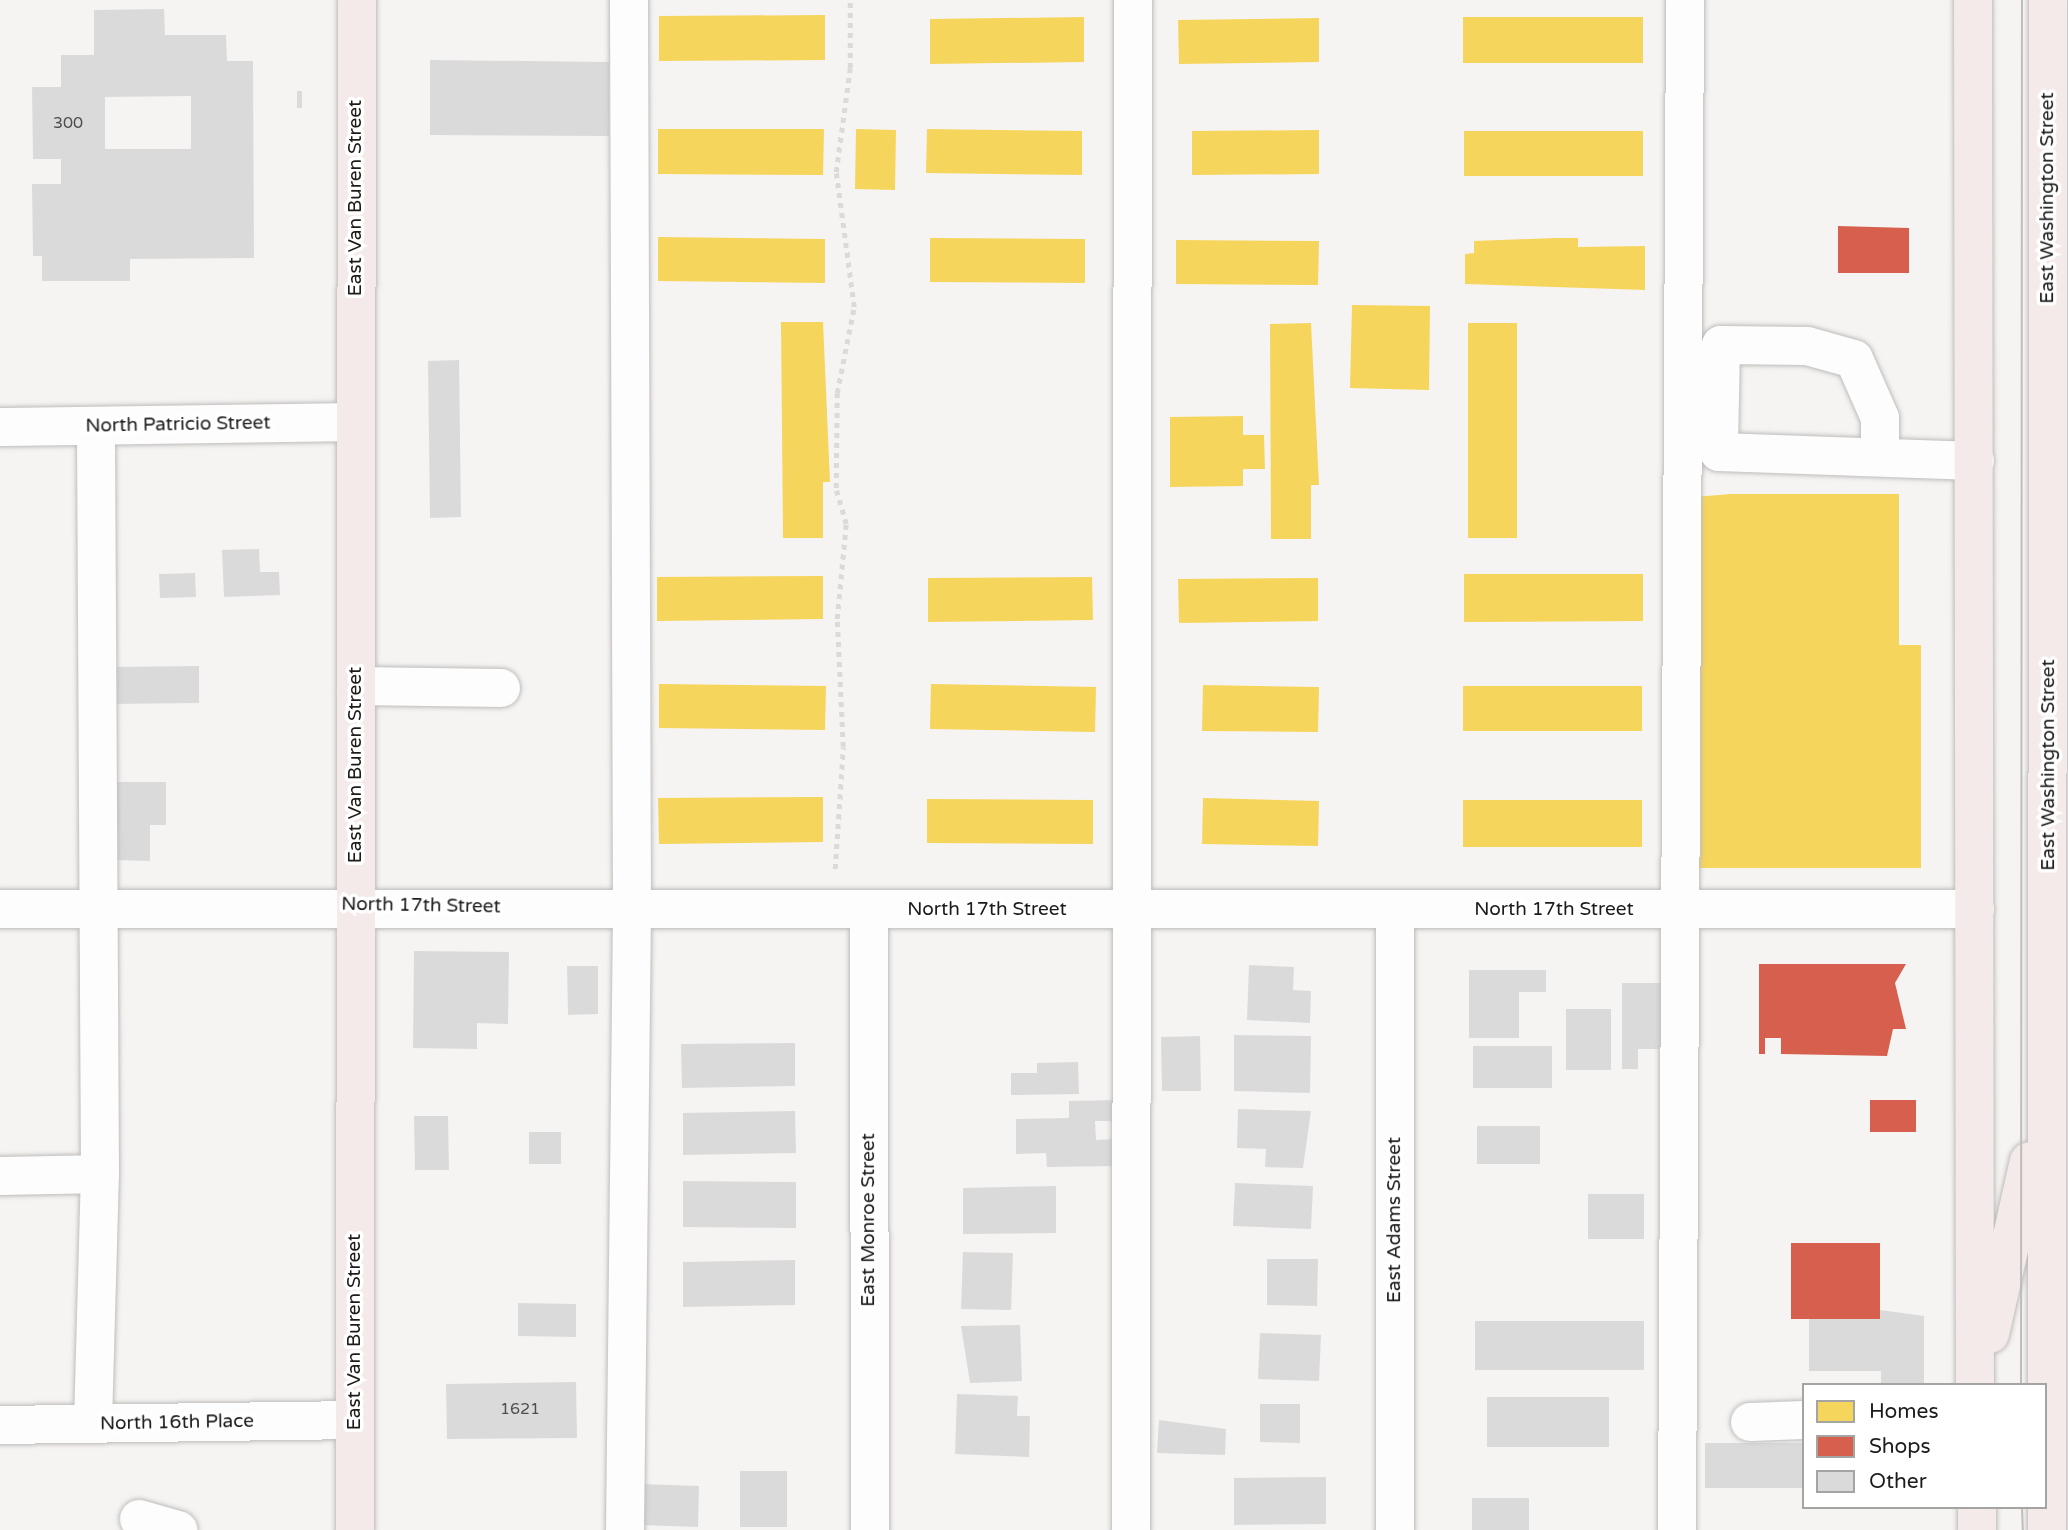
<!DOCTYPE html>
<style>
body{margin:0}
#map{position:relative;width:2068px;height:1530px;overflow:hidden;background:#f6f4f2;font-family:"Varela Round",sans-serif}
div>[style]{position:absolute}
.homes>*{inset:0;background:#f6d55c}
.shops>*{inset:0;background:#d6604d}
.building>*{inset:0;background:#dbdadb}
.path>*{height:4.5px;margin-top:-2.25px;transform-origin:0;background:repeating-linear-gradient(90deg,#dadad8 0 5px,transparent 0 10px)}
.roads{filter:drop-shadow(0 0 2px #bebdbc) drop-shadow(0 0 2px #bebdbc)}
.minor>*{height:38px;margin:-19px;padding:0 19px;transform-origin:19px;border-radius:19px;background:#fefdfd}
.major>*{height:38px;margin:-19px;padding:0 19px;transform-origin:19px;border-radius:19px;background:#f3eae9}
.tram>*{height:2px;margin:-1px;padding:0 1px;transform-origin:1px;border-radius:1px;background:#bdbdbc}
span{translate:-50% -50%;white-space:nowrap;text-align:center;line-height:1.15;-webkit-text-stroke:7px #fff;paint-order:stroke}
.number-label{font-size:16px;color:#4e4d4c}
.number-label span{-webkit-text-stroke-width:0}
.street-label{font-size:19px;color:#1c1b1a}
.legend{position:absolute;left:1802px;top:1383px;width:245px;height:126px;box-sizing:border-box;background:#fff;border:2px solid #a4a4a3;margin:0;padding:9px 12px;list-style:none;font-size:21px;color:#1c1b1a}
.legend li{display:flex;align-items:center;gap:14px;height:35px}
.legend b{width:35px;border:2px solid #a4a4a3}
</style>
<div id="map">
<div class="homes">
<i style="clip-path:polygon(825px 15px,825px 60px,659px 61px,659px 16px)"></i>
<i style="clip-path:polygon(1084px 17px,1084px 62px,930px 64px,930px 19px)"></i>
<i style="clip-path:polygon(1463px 17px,1643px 17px,1643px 63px,1463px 63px)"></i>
<i style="clip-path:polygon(1319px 18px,1319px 62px,1179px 64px,1178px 20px)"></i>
<i style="clip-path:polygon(658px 129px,824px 129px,823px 175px,658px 174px)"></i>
<i style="clip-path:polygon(856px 129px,896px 130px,895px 190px,855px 189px)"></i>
<i style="clip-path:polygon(927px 129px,1082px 131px,1082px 175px,926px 173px)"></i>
<i style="clip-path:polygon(1319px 130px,1319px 174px,1192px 175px,1192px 131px)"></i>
<i style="clip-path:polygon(1464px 131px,1643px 131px,1643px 176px,1464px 176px)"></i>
<i style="clip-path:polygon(658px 237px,825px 239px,825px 283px,658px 281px)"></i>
<i style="clip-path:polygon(930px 238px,1085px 239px,1085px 283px,930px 282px)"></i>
<i style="clip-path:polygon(1555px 238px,1578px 238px,1578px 247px,1645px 246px,1645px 290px,1465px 284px,1465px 254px,1474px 253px,1474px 241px)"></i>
<i style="clip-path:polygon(1176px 240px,1319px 241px,1318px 285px,1176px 284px)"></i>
<i style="clip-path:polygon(1352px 305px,1430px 306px,1429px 390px,1350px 388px)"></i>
<i style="clip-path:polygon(781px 322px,823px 322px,830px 482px,823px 482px,823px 538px,783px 538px)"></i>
<i style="clip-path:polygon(1311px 323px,1319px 485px,1311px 485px,1311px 539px,1271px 539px,1270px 324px)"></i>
<i style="clip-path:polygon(1468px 323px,1517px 323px,1517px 538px,1468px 538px)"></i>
<i style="clip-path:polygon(1243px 416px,1243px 435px,1264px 435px,1265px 469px,1243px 469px,1243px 486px,1170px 487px,1170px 417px)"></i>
<i style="clip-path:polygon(1731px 494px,1899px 494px,1899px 645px,1921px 645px,1921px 868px,1694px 868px,1694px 497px)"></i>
<i style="clip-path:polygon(1464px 574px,1643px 574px,1643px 621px,1464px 622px)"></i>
<i style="clip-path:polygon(823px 576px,823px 619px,657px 621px,657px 577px)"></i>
<i style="clip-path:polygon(1092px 577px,1093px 620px,928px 622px,928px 578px)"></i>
<i style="clip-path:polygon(1318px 578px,1318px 621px,1179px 623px,1178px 579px)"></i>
<i style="clip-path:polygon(659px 684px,826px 686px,825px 730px,659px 728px)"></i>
<i style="clip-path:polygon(931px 684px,1096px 687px,1095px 732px,930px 729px)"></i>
<i style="clip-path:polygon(1203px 685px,1319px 687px,1318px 732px,1202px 731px)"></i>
<i style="clip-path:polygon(1463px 686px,1642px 686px,1642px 731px,1463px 731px)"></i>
<i style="clip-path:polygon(823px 797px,823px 842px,659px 844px,658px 798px)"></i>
<i style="clip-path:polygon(1203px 798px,1319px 801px,1318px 846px,1202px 844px)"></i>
<i style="clip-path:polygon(927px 799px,1093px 800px,1093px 844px,927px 843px)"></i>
<i style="clip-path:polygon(1463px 800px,1642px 800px,1642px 847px,1463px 847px)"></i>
</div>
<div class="shops">
<i style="clip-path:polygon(1838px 226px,1909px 228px,1909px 273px,1838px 273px)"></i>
<i style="clip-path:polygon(1759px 964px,1906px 964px,1895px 983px,1906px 1029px,1893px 1029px,1887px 1056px,1781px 1054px,1781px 1038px,1765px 1038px,1765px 1054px,1759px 1054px)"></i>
<i style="clip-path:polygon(1870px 1100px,1916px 1100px,1916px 1132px,1870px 1132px)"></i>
<i style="clip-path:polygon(1791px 1243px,1880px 1243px,1880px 1319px,1791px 1319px)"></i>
</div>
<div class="building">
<i style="clip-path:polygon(evenodd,164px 9px,165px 35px,226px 35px,227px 61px,253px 61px,254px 258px,130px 259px,130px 281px,42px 281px,42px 256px,33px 256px,32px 184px,61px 184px,61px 159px,33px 159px,32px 87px,61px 87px,61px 55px,94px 55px,94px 10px,164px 9px,191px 96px,191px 149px,105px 149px,105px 97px,191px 96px)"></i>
<i style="clip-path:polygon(430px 60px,609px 62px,609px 136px,430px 135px)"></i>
<i style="clip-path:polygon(297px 91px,302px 91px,302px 108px,297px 108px)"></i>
<i style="clip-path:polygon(459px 360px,461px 517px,430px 518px,428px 361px)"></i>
<i style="clip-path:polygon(259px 549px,260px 572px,279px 572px,280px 595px,224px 597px,222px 550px)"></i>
<i style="clip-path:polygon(195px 573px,196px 597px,160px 598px,159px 574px)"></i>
<i style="clip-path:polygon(199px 666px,199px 703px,110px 704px,110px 667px)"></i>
<i style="clip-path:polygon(114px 782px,166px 782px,166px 825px,150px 825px,150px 861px,113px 860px)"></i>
<i style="clip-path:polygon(414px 951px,509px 952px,508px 1024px,477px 1023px,477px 1049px,413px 1048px)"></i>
<i style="clip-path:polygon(1249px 965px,1294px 967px,1293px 990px,1311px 991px,1310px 1023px,1247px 1020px)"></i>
<i style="clip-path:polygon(567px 966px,598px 966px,598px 1014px,568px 1015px)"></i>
<i style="clip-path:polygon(1469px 970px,1546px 970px,1546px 992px,1519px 992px,1519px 1038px,1469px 1038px)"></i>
<i style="clip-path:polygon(1622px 983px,1663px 983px,1663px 1049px,1638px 1049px,1638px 1069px,1622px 1069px)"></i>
<i style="clip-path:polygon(1566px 1009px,1611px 1009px,1611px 1070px,1566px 1070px)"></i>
<i style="clip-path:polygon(1234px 1035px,1311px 1036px,1310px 1093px,1234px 1091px)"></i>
<i style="clip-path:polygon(1200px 1036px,1201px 1091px,1162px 1091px,1161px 1037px)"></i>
<i style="clip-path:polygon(795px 1043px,795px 1086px,682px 1088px,681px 1044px)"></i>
<i style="clip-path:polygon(1473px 1046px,1552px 1046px,1552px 1088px,1473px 1088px)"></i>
<i style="clip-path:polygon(1078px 1062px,1079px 1094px,1011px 1095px,1011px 1073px,1037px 1073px,1037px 1063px)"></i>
<i style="clip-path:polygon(1116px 1100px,1117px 1121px,1095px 1121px,1096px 1140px,1115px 1139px,1116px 1166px,1047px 1167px,1046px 1153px,1016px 1154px,1016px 1119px,1069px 1118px,1069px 1101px)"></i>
<i style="clip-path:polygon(1238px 1109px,1311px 1111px,1303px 1168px,1265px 1167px,1266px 1149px,1237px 1148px)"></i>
<i style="clip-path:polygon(795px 1111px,796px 1153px,683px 1155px,683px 1113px)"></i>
<i style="clip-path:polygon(414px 1116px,448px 1116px,449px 1170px,415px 1170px)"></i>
<i style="clip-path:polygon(1477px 1126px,1540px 1126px,1540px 1164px,1477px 1164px)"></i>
<i style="clip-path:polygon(529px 1132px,561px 1132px,561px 1164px,529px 1164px)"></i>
<i style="clip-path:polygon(683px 1181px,796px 1182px,796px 1228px,683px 1227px)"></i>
<i style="clip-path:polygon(1235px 1183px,1313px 1186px,1311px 1229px,1233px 1226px)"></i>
<i style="clip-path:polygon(1056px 1186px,1056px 1233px,963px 1234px,963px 1188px)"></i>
<i style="clip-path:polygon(1588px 1194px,1644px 1194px,1644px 1239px,1588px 1239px)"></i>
<i style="clip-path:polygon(963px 1252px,1013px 1253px,1011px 1310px,961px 1309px)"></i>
<i style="clip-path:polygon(1267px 1259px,1318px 1259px,1317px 1306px,1267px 1305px)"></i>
<i style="clip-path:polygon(795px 1260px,795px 1305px,683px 1307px,683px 1262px)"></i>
<i style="clip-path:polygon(518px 1303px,576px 1304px,576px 1337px,518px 1336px)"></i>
<i style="clip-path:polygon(1880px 1310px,1924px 1316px,1924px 1385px,1881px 1385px,1881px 1371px,1809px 1371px,1809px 1319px,1880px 1319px)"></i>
<i style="clip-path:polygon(1475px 1321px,1644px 1321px,1644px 1370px,1475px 1370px)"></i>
<i style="clip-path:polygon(1020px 1325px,1022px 1381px,970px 1383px,961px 1326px)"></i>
<i style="clip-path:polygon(1260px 1333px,1321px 1335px,1319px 1381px,1258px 1379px)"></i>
<i style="clip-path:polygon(576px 1382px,577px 1438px,447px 1439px,446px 1384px)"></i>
<i style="clip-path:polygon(957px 1394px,1018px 1396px,1017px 1416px,1030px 1416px,1029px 1457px,955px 1454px)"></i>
<i style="clip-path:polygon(1487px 1397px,1609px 1397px,1609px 1447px,1487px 1447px)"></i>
<i style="clip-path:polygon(1260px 1404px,1300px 1404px,1300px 1443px,1260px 1442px)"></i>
<i style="clip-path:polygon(1159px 1420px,1226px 1429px,1225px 1455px,1157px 1453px)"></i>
<i style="clip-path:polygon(1705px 1443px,1804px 1443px,1804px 1488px,1705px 1488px)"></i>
<i style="clip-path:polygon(740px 1471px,787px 1471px,787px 1527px,740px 1527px)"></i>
<i style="clip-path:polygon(1326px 1477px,1326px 1524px,1234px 1525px,1234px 1478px)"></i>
<i style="clip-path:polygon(641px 1484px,699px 1486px,698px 1527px,640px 1525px)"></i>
<i style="clip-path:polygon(1472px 1498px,1529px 1498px,1529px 1530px,1472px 1530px)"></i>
</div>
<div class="path">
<i style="left:835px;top:869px;width:122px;rotate:-86.2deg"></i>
<i style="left:843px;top:747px;width:128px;rotate:-92.7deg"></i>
<i style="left:837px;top:619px;width:95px;rotate:-84.6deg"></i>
<i style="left:846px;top:524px;width:37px;rotate:-106deg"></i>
<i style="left:836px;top:488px;width:95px;rotate:-89.4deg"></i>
<i style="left:837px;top:393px;width:88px;rotate:-78.8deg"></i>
<i style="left:854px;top:307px;width:136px;rotate:-97.6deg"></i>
<i style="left:836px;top:172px;width:105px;rotate:-82.3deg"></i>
<i style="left:850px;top:68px;width:68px;rotate:-90deg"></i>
</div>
<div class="roads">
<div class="minor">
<i style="left:0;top:427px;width:356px;rotate:-0.8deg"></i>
<i style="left:1880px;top:457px;width:39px;rotate:-90deg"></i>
<i style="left:1880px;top:418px;width:64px;rotate:-113.8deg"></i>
<i style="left:1854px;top:359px;width:49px;rotate:-164.5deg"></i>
<i style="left:1807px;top:346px;width:86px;rotate:-179.3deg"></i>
<i style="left:1721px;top:345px;width:107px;rotate:91.1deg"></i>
<i style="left:1719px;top:452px;width:256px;rotate:2deg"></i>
<i style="left:356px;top:686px;width:145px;rotate:0.8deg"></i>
<i style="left:0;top:909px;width:1975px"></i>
<i style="left:869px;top:909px;width:621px;rotate:89.91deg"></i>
<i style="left:0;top:1176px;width:100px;rotate:-1.1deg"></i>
<i style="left:1750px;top:1422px;width:54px;rotate:-2.1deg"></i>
<i style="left:93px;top:1423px;width:249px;rotate:-88.4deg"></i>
<i style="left:100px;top:1174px;width:748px;rotate:-90.31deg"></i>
<i style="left:0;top:1425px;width:354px;rotate:-0.8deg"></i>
<i style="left:139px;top:1519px;width:41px;rotate:15.8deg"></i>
<i style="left:625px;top:1530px;width:621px;rotate:-89.35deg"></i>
<i style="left:632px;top:909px;width:909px;rotate:-90.19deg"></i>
<i style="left:1131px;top:1530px;width:1530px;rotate:-89.93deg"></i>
<i style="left:1395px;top:1530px;width:619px;rotate:-90deg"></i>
<i style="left:1677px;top:1530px;width:1530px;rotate:-89.7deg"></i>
</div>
<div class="major">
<i style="left:1973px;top:0;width:1385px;rotate:89.92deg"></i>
<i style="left:1990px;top:1334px;width:177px;rotate:-77.3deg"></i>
<i style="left:1977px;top:1507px;width:23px;rotate:90deg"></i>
<i style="left:355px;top:1530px;width:1530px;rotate:-89.93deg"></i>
<i style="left:2047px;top:1530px;width:1530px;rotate:-89.96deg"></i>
</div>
</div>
<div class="tram">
<i style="left:2021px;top:1385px;width:1385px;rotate:-89.96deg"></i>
<i style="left:2022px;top:1507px;width:23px;rotate:88deg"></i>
</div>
<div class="number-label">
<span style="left:68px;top:123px">300</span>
<span style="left:520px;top:1409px">1621</span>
</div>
<div class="street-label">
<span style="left:356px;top:198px;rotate:-90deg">East Van Buren Street</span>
<span style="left:2048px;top:198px;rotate:-90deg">East Washington Street</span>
<span style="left:178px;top:425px;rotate:-1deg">North Patricio Street</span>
<span style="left:356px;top:765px;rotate:-90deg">East Van Buren Street</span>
<span style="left:2049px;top:765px;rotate:-90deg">East Washington Street</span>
<span style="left:421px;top:906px;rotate:1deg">North 17th Street</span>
<span style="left:987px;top:910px">North 17th Street</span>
<span style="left:1554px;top:910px">North 17th Street</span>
<span style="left:869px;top:1220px;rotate:-90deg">East Monroe Street</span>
<span style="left:1395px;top:1220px;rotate:-90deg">East Adams Street</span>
<span style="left:355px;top:1332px;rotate:-90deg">East Van Buren Street</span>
<span style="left:177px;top:1423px;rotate:-1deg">North 16th Place</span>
</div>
<ul class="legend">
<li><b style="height:19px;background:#f6d55c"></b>Homes</li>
<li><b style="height:19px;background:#d6604d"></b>Shops</li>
<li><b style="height:19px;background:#dbdadb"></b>Other</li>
</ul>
</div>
